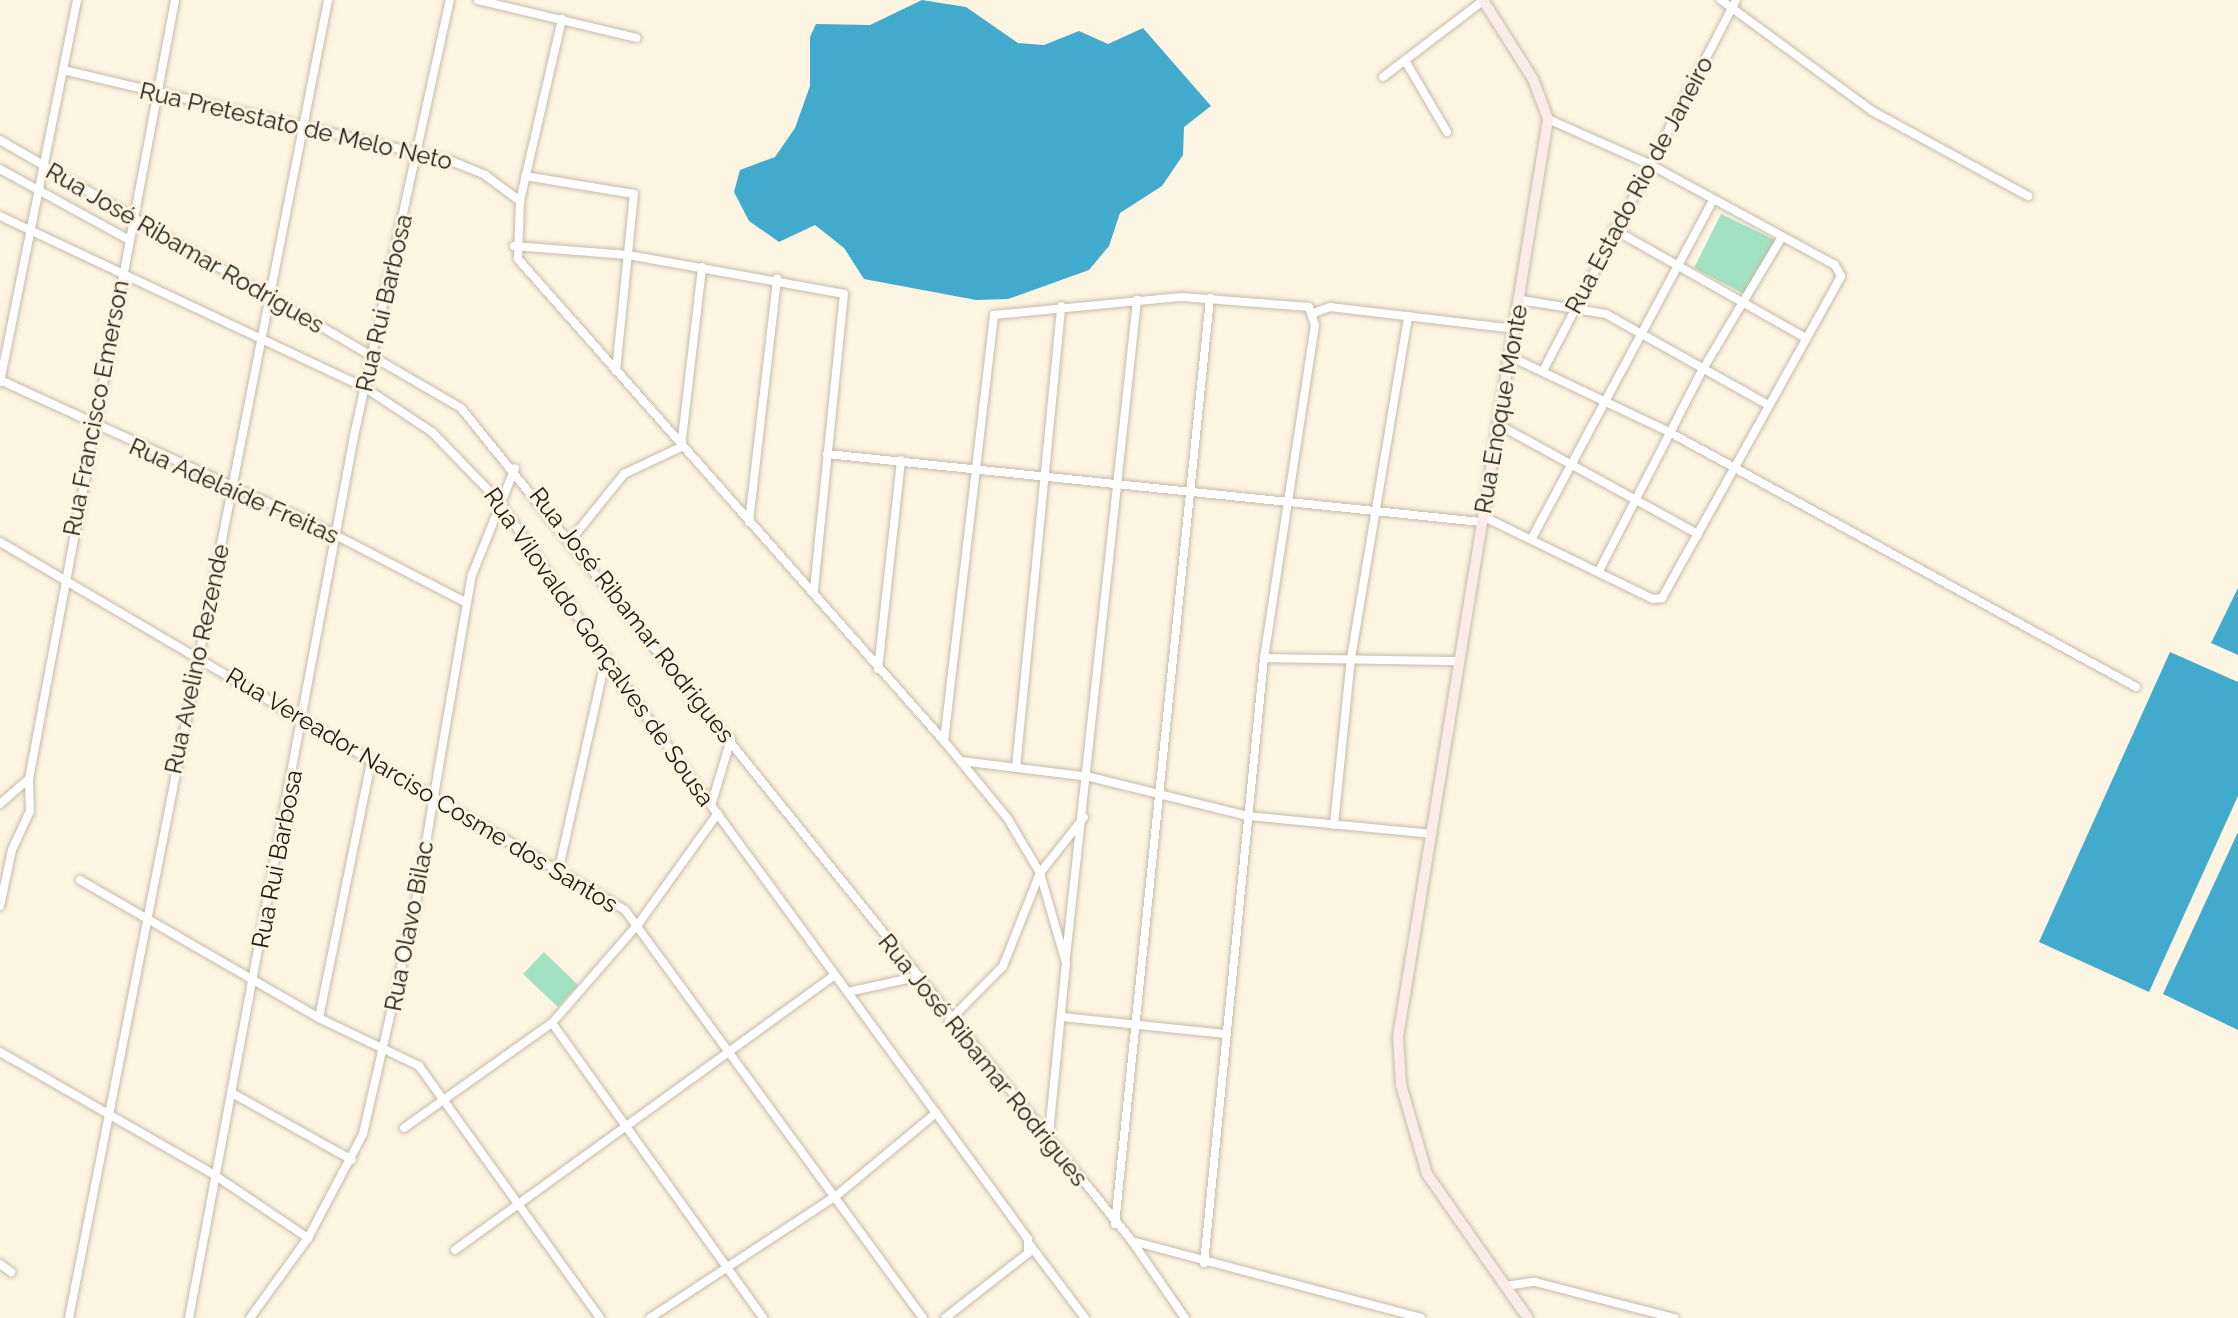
<!DOCTYPE html>
<meta charset="utf-8">
<style>
body{margin:0}
#map{position:relative;width:2238px;height:1318px;overflow:hidden;background:#fdf5e1;font-family:Raleway,sans-serif}
div>[style]{position:absolute}
.green>*{inset:0;background:#a2e2c2}
.water>*{inset:0;background:#42aacd}
.roads{filter:drop-shadow(0 0 2px #c4bba9) drop-shadow(0 0 2px #c4bba9)}
.street>*{height:8px;margin:-4px;padding:0 4px;transform-origin:4px;border-radius:4px;background:#fff}
.secondary>*{height:10px;margin:-5px;padding:0 5px;transform-origin:5px;border-radius:5px;background:#fcebe6}
span{translate:-50% -50%;white-space:nowrap;text-align:center;line-height:1.15;-webkit-text-stroke:6px #fdf5e1;paint-order:stroke}
.street-label{font-size:24px;color:#1c1912}
</style>
<div id="map">
<div class="green">
<i style="clip-path:polygon(1721px 214px,1775px 240px,1746px 295px,1694px 268px)"></i>
<i style="clip-path:polygon(544px 952px,578px 985px,558px 1007px,523px 974px)"></i>
</div>
<div class="water">
<i style="clip-path:polygon(922px 0,966px 7px,1018px 43px,1044px 45px,1079px 31px,1108px 44px,1143px 28px,1211px 106px,1184px 127px,1183px 155px,1162px 186px,1120px 213px,1109px 246px,1089px 270px,1008px 299px,976px 300px,864px 279px,844px 248px,815px 225px,779px 242px,749px 221px,734px 192px,740px 170px,775px 157px,795px 128px,810px 86px,810px 37px,816px 24px,870px 25px)"></i>
<i style="clip-path:polygon(2238px 588px,2238px 655px,2211px 643px)"></i>
<i style="clip-path:polygon(2170px 652px,2238px 682px,2238px 796px,2149px 992px,2039px 942px)"></i>
<i style="clip-path:polygon(2238px 832px,2238px 1030px,2163px 994px)"></i>
</div>
<div class="roads">
<div class="street">
<i style="left:478px;top:0;width:163px;rotate:13.5deg"></i>
<i style="left:1721px;top:0;width:187px;rotate:36.3deg"></i>
<i style="left:1872px;top:111px;width:178px;rotate:28.6deg"></i>
<i style="left:562px;top:19px;width:187px;rotate:103deg"></i>
<i style="left:520px;top:201px;width:58px;rotate:92deg"></i>
<i style="left:518px;top:259px;width:643px;rotate:48.53deg"></i>
<i style="left:944px;top:741px;width:101px;rotate:50.6deg"></i>
<i style="left:1008px;top:819px;width:63px;rotate:59.3deg"></i>
<i style="left:1040px;top:873px;width:94px;rotate:73.9deg"></i>
<i style="left:1066px;top:963px;width:181px;rotate:95.7deg"></i>
<i style="left:1407px;top:64px;width:79px;rotate:59.5deg"></i>
<i style="left:63px;top:70px;width:399px;rotate:13.2deg"></i>
<i style="left:451px;top:161px;width:37px;rotate:22deg"></i>
<i style="left:485px;top:175px;width:44px;rotate:36.6deg"></i>
<i style="left:1383px;top:77px;width:127px;rotate:-37.3deg"></i>
<i style="left:0;top:140px;width:533px;rotate:30.17deg"></i>
<i style="left:461px;top:408px;width:1070px;rotate:51.15deg"></i>
<i style="left:1132px;top:1241px;width:93px;rotate:55.5deg"></i>
<i style="left:0;top:169px;width:147px;rotate:28.8deg"></i>
<i style="left:525px;top:176px;width:110px;rotate:9.4deg"></i>
<i style="left:634px;top:194px;width:178px;rotate:95.8deg"></i>
<i style="left:0;top:216px;width:402px;rotate:25.2deg"></i>
<i style="left:364px;top:387px;width:82px;rotate:33.5deg"></i>
<i style="left:432px;top:432px;width:95px;rotate:45.9deg"></i>
<i style="left:498px;top:500px;width:257px;rotate:55.6deg"></i>
<i style="left:643px;top:712px;width:653px;rotate:53.85deg"></i>
<i style="left:1028px;top:1239px;width:14px;rotate:90deg"></i>
<i style="left:1028px;top:1253px;width:105px;rotate:141.9deg"></i>
<i style="left:1613px;top:229px;width:222px;rotate:29.5deg"></i>
<i style="left:514px;top:246px;width:114px;rotate:4.5deg"></i>
<i style="left:628px;top:255px;width:219px;rotate:10.2deg"></i>
<i style="left:844px;top:294px;width:298px;rotate:95.8deg"></i>
<i style="left:1521px;top:300px;width:86px;rotate:9.4deg"></i>
<i style="left:1606px;top:314px;width:186px;rotate:29.3deg"></i>
<i style="left:1314px;top:313px;width:17px;rotate:-21deg"></i>
<i style="left:1330px;top:307px;width:186px;rotate:6.8deg"></i>
<i style="left:1509px;top:356px;width:177px;rotate:25.4deg"></i>
<i style="left:1669px;top:432px;width:532px;rotate:28.64deg"></i>
<i style="left:1543px;top:371px;width:418px;rotate:-62.5deg"></i>
<i style="left:0;top:380px;width:345px;rotate:24.6deg"></i>
<i style="left:314px;top:524px;width:172px;rotate:27.3deg"></i>
<i style="left:0;top:382px;width:390px;rotate:-78.6deg"></i>
<i style="left:1499px;top:425px;width:227px;rotate:28.7deg"></i>
<i style="left:681px;top:447px;width:181px;rotate:-83.3deg"></i>
<i style="left:827px;top:454px;width:658px;rotate:5.94deg"></i>
<i style="left:1482px;top:516px;width:190px;rotate:25.9deg"></i>
<i style="left:1653px;top:599px;width:9px;rotate:-6deg"></i>
<i style="left:1662px;top:598px;width:368px;rotate:-60.9deg"></i>
<i style="left:1841px;top:276px;width:13px;rotate:-119deg"></i>
<i style="left:1835px;top:265px;width:212px;rotate:-151.5deg"></i>
<i style="left:1649px;top:164px;width:111px;rotate:-156deg"></i>
<i style="left:749px;top:522px;width:245px;rotate:-83.4deg"></i>
<i style="left:1533px;top:536px;width:381px;rotate:-61.8deg"></i>
<i style="left:570px;top:541px;width:86px;rotate:-51.1deg"></i>
<i style="left:624px;top:474px;width:63px;rotate:-25.3deg"></i>
<i style="left:0;top:542px;width:725px;rotate:30.49deg"></i>
<i style="left:625px;top:910px;width:505px;rotate:53.86deg"></i>
<i style="left:1600px;top:569px;width:225px;rotate:-62.8deg"></i>
<i style="left:1703px;top:369px;width:154px;rotate:-59.1deg"></i>
<i style="left:1264px;top:658px;width:196px;rotate:0.9deg"></i>
<i style="left:878px;top:669px;width:210px;rotate:-83.7deg"></i>
<i style="left:944px;top:741px;width:429px;rotate:-83.3deg"></i>
<i style="left:994px;top:315px;width:189px;rotate:-5.5deg"></i>
<i style="left:1182px;top:297px;width:127px;rotate:4.5deg"></i>
<i style="left:1309px;top:307px;width:19px;rotate:72deg"></i>
<i style="left:1315px;top:325px;width:337px;rotate:98.7deg"></i>
<i style="left:1264px;top:658px;width:608px;rotate:95.66deg"></i>
<i style="left:961px;top:761px;width:130px;rotate:7.1deg"></i>
<i style="left:1090px;top:777px;width:163px;rotate:13.9deg"></i>
<i style="left:1248px;top:816px;width:184px;rotate:5.6deg"></i>
<i style="left:1016px;top:768px;width:464px;rotate:-84.4deg"></i>
<i style="left:712px;top:802px;width:66px;rotate:-73.2deg"></i>
<i style="left:0;top:804px;width:38px;rotate:-41deg"></i>
<i style="left:29px;top:779px;width:793px;rotate:-79.38deg"></i>
<i style="left:1334px;top:825px;width:168px;rotate:-84.2deg"></i>
<i style="left:1351px;top:658px;width:347px;rotate:-80.5deg"></i>
<i style="left:559px;top:868px;width:215px;rotate:-77.4deg"></i>
<i style="left:80px;top:880px;width:276px;rotate:30deg"></i>
<i style="left:319px;top:1018px;width:111px;rotate:25.6deg"></i>
<i style="left:419px;top:1066px;width:310px;rotate:54.3deg"></i>
<i style="left:0;top:906px;width:57px;rotate:-77.9deg"></i>
<i style="left:12px;top:850px;width:43px;rotate:-65.2deg"></i>
<i style="left:30px;top:811px;width:32px;rotate:-92deg"></i>
<i style="left:1066px;top:957px;width:661px;rotate:-83.83deg"></i>
<i style="left:848px;top:992px;width:70px;rotate:-12.4deg"></i>
<i style="left:1061px;top:1017px;width:166px;rotate:5.9deg"></i>
<i style="left:319px;top:1018px;width:260px;rotate:-78.5deg"></i>
<i style="left:949px;top:1021px;width:77px;rotate:-45.5deg"></i>
<i style="left:1003px;top:966px;width:100px;rotate:-68.3deg"></i>
<i style="left:1040px;top:873px;width:71px;rotate:-51.8deg"></i>
<i style="left:552px;top:1023px;width:363px;rotate:54.4deg"></i>
<i style="left:0;top:1052px;width:245px;rotate:29.8deg"></i>
<i style="left:213px;top:1174px;width:115px;rotate:34deg"></i>
<i style="left:232px;top:1093px;width:137px;rotate:29.2deg"></i>
<i style="left:404px;top:1128px;width:181px;rotate:-35.4deg"></i>
<i style="left:552px;top:1023px;width:133px;rotate:-49deg"></i>
<i style="left:639px;top:923px;width:135px;rotate:-54.3deg"></i>
<i style="left:1115px;top:1224px;width:931px;rotate:-84.14deg"></i>
<i style="left:1132px;top:1241px;width:299px;rotate:14.9deg"></i>
<i style="left:1030px;top:1245px;width:91px;rotate:53deg"></i>
<i style="left:455px;top:1250px;width:469px;rotate:-35.9deg"></i>
<i style="left:0;top:1264px;width:14px;rotate:36deg"></i>
<i style="left:1505px;top:1286px;width:30px;rotate:-8deg"></i>
<i style="left:1535px;top:1282px;width:144px;rotate:14.5deg"></i>
<i style="left:69px;top:1318px;width:1343px;rotate:-78.88deg"></i>
<i style="left:189px;top:1318px;width:897px;rotate:-79.4deg"></i>
<i style="left:354px;top:436px;width:446px;rotate:-77.6deg"></i>
<i style="left:250px;top:1318px;width:99px;rotate:-54.1deg"></i>
<i style="left:308px;top:1238px;width:118px;rotate:-62.1deg"></i>
<i style="left:363px;top:1134px;width:233px;rotate:-77.1deg"></i>
<i style="left:415px;top:907px;width:337px;rotate:-80.3deg"></i>
<i style="left:472px;top:575px;width:115px;rotate:-68.1deg"></i>
<i style="left:650px;top:1318px;width:222px;rotate:-33.3deg"></i>
<i style="left:836px;top:1196px;width:130px;rotate:-39.7deg"></i>
</div>
<div class="secondary">
<i style="left:1483px;top:0;width:93px;rotate:57.7deg"></i>
<i style="left:1533px;top:79px;width:43px;rotate:69.4deg"></i>
<i style="left:1548px;top:119px;width:930px;rotate:99.28deg"></i>
<i style="left:1398px;top:1037px;width:48px;rotate:86.4deg"></i>
<i style="left:1401px;top:1085px;width:93px;rotate:73.7deg"></i>
<i style="left:1427px;top:1174px;width:176px;rotate:55deg"></i>
</div>
</div>
<div class="street-label">
<span style="left:296px;top:126px;rotate:13deg">Rua Pretestato de Melo Neto</span>
<span style="left:1639px;top:185px;rotate:-62deg">Rua Estado Rio de Janeiro</span>
<span style="left:185px;top:248px;rotate:30deg">Rua José Ribamar Rodrigues</span>
<span style="left:384px;top:303px;rotate:-77deg">Rua Rui Barbosa</span>
<span style="left:96px;top:408px;rotate:-79deg">Rua Francisco Emerson</span>
<span style="left:1501px;top:409px;rotate:-80deg">Rua Enoque Monte</span>
<span style="left:234px;top:491px;rotate:24deg">Rua Adelaíde Freitas</span>
<span style="left:632px;top:615px;rotate:52deg">Rua José Ribamar Rodrigues</span>
<span style="left:599px;top:647px;rotate:55deg">Rua Vilovaldo Gonçalves de Sousa</span>
<span style="left:197px;top:659px;rotate:-78deg">Rua Avelino Rezende</span>
<span style="left:422px;top:790px;rotate:31deg">Rua Vereador Narciso Cosme dos Santos</span>
<span style="left:277px;top:859px;rotate:-79deg">Rua Rui Barbosa</span>
<span style="left:409px;top:926px;rotate:-79deg">Rua Olavo Bilac</span>
<span style="left:983px;top:1060px;rotate:51deg">Rua José Ribamar Rodrigues</span>
</div>
</div>
